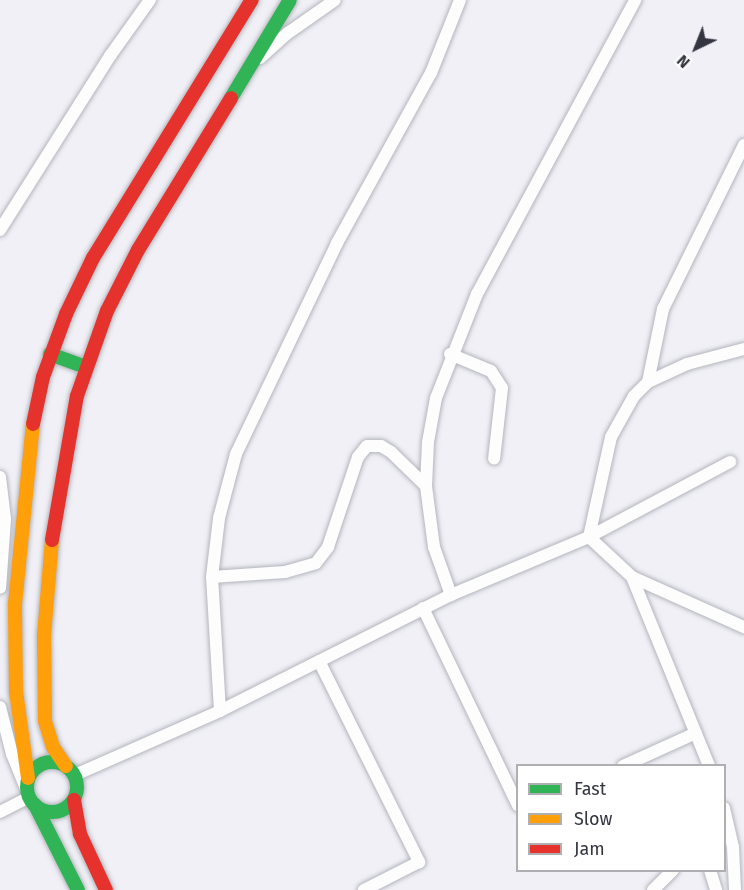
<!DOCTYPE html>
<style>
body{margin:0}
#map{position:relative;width:744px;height:890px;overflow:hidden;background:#f0f0f6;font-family:"Fira Sans",sans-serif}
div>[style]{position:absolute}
.roads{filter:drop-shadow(0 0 2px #b4b5bd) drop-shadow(0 0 2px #b4b5bd)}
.street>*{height:12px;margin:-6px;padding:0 6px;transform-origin:6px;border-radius:6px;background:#fdfdfe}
.fast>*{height:14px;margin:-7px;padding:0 7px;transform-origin:7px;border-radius:7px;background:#30b455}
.fast>.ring{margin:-7px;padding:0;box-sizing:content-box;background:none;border:14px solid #30b455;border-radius:50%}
.slow>*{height:14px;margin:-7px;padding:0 7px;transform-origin:7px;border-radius:7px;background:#ff9f0a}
.jam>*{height:14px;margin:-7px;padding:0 7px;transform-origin:7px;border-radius:7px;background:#e5322d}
span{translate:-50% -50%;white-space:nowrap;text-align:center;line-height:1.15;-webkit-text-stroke:6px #fff;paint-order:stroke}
.legend{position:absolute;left:516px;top:764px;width:210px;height:108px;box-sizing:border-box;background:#fff;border:2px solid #aeaeb3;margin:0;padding:8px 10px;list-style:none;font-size:18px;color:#343541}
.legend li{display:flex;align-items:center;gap:12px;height:30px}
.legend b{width:30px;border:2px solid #aeaeb3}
.north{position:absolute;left:666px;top:18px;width:60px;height:60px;-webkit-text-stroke:4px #fff;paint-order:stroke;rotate:223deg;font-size:16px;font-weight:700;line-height:24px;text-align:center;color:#343541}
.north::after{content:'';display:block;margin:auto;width:21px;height:27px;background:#343541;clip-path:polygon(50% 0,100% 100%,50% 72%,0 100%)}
</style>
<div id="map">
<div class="roads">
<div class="street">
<i style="left:260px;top:58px;width:38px;rotate:-42deg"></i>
<i style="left:288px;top:33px;width:57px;rotate:-35.1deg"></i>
<i style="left:0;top:230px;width:206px;rotate:-57.7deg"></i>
<i style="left:110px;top:56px;width:69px;rotate:-54.5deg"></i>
<i style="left:744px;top:349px;width:59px;rotate:165.3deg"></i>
<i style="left:687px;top:364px;width:43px;rotate:155.2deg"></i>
<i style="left:648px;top:382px;width:20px;rotate:135deg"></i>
<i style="left:634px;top:396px;width:47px;rotate:119.3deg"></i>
<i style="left:611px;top:437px;width:102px;rotate:102.4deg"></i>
<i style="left:589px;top:537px;width:59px;rotate:42.9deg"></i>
<i style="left:632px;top:577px;width:123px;rotate:24.1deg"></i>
<i style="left:450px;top:354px;width:44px;rotate:22.5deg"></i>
<i style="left:491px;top:371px;width:20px;rotate:57deg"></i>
<i style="left:502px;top:388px;width:71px;rotate:96.4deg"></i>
<i style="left:648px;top:382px;width:75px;rotate:-78.4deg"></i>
<i style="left:663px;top:309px;width:183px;rotate:-63.7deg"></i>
<i style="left:0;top:477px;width:42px;rotate:83.2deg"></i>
<i style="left:5px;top:519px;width:69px;rotate:94.1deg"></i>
<i style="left:212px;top:577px;width:73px;rotate:-3.9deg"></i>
<i style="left:285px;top:572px;width:32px;rotate:-16deg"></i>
<i style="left:316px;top:563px;width:20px;rotate:-53deg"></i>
<i style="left:328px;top:547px;width:95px;rotate:-71.6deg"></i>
<i style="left:358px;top:457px;width:14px;rotate:-51deg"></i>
<i style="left:367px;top:446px;width:14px"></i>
<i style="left:381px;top:446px;width:12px;rotate:31deg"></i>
<i style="left:391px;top:452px;width:49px;rotate:44.2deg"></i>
<i style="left:632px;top:577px;width:204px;rotate:67.8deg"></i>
<i style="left:451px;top:595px;width:51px;rotate:-109.5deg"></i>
<i style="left:434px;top:547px;width:62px;rotate:-97.5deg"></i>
<i style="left:426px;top:486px;width:44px;rotate:-87.4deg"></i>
<i style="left:428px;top:442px;width:45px;rotate:-79.7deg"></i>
<i style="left:436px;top:398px;width:112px;rotate:-68.5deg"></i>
<i style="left:477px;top:294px;width:334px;rotate:-61.7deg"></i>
<i style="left:423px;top:608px;width:219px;rotate:64.3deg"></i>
<i style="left:319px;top:661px;width:225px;rotate:63.5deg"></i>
<i style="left:419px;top:862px;width:62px;rotate:153deg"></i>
<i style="left:0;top:707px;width:49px;rotate:75.7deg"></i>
<i style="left:12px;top:754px;width:40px;rotate:68deg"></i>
<i style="left:220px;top:711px;width:134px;rotate:-93.4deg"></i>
<i style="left:212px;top:577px;width:59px;rotate:-83.2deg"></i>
<i style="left:219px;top:518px;width:66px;rotate:-75.1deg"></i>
<i style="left:236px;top:454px;width:234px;rotate:-64.4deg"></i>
<i style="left:337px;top:243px;width:194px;rotate:-61.1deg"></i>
<i style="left:431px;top:73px;width:79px;rotate:-68.3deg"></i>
<i style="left:623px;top:766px;width:80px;rotate:-24.3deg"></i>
<i style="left:75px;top:775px;width:158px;rotate:-23.8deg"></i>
<i style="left:220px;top:711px;width:258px;rotate:-26.7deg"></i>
<i style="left:451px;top:595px;width:150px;rotate:-22.8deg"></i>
<i style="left:589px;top:537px;width:160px;rotate:-28deg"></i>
<i style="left:724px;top:808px;width:40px;rotate:77deg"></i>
<i style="left:733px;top:847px;width:43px;rotate:87.3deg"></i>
<i style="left:0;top:812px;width:33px;rotate:-27deg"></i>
<i style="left:710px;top:870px;width:21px;rotate:73deg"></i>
<i style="left:653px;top:890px;width:28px;rotate:-45deg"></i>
</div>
<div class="fast">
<i style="left:231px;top:98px;width:114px;rotate:-59deg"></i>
<i style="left:50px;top:354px;width:38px;rotate:20deg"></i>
<i class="ring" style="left:27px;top:762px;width:36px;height:36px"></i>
<i style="left:35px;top:805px;width:95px;rotate:63.2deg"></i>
</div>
<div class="slow">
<i style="left:52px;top:540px;width:95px;rotate:94.8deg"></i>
<i style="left:44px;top:635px;width:86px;rotate:89.3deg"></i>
<i style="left:45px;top:721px;width:27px;rotate:73deg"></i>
<i style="left:53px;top:747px;width:23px;rotate:56deg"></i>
<i style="left:28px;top:778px;width:88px;rotate:-97.9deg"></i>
<i style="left:16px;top:691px;width:87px;rotate:-90.7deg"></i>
<i style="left:15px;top:604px;width:181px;rotate:-84.3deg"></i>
</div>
<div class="jam">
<i style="left:33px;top:424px;width:48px;rotate:-78deg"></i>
<i style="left:43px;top:377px;width:67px;rotate:-69.9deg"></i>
<i style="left:66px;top:314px;width:62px;rotate:-64.3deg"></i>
<i style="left:93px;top:258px;width:303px;rotate:-58.4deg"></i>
<i style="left:52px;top:540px;width:146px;rotate:-80.2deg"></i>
<i style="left:77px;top:396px;width:90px;rotate:-70.6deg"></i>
<i style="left:107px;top:311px;width:68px;rotate:-63.1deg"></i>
<i style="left:138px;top:250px;width:178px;rotate:-58.5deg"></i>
<i style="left:74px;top:800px;width:35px;rotate:80deg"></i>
<i style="left:80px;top:834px;width:62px;rotate:65.1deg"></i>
</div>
</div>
<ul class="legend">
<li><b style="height:8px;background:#30b455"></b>Fast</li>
<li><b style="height:8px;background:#ff9f0a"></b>Slow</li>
<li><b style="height:8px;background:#e5322d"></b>Jam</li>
</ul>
<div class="north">N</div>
</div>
